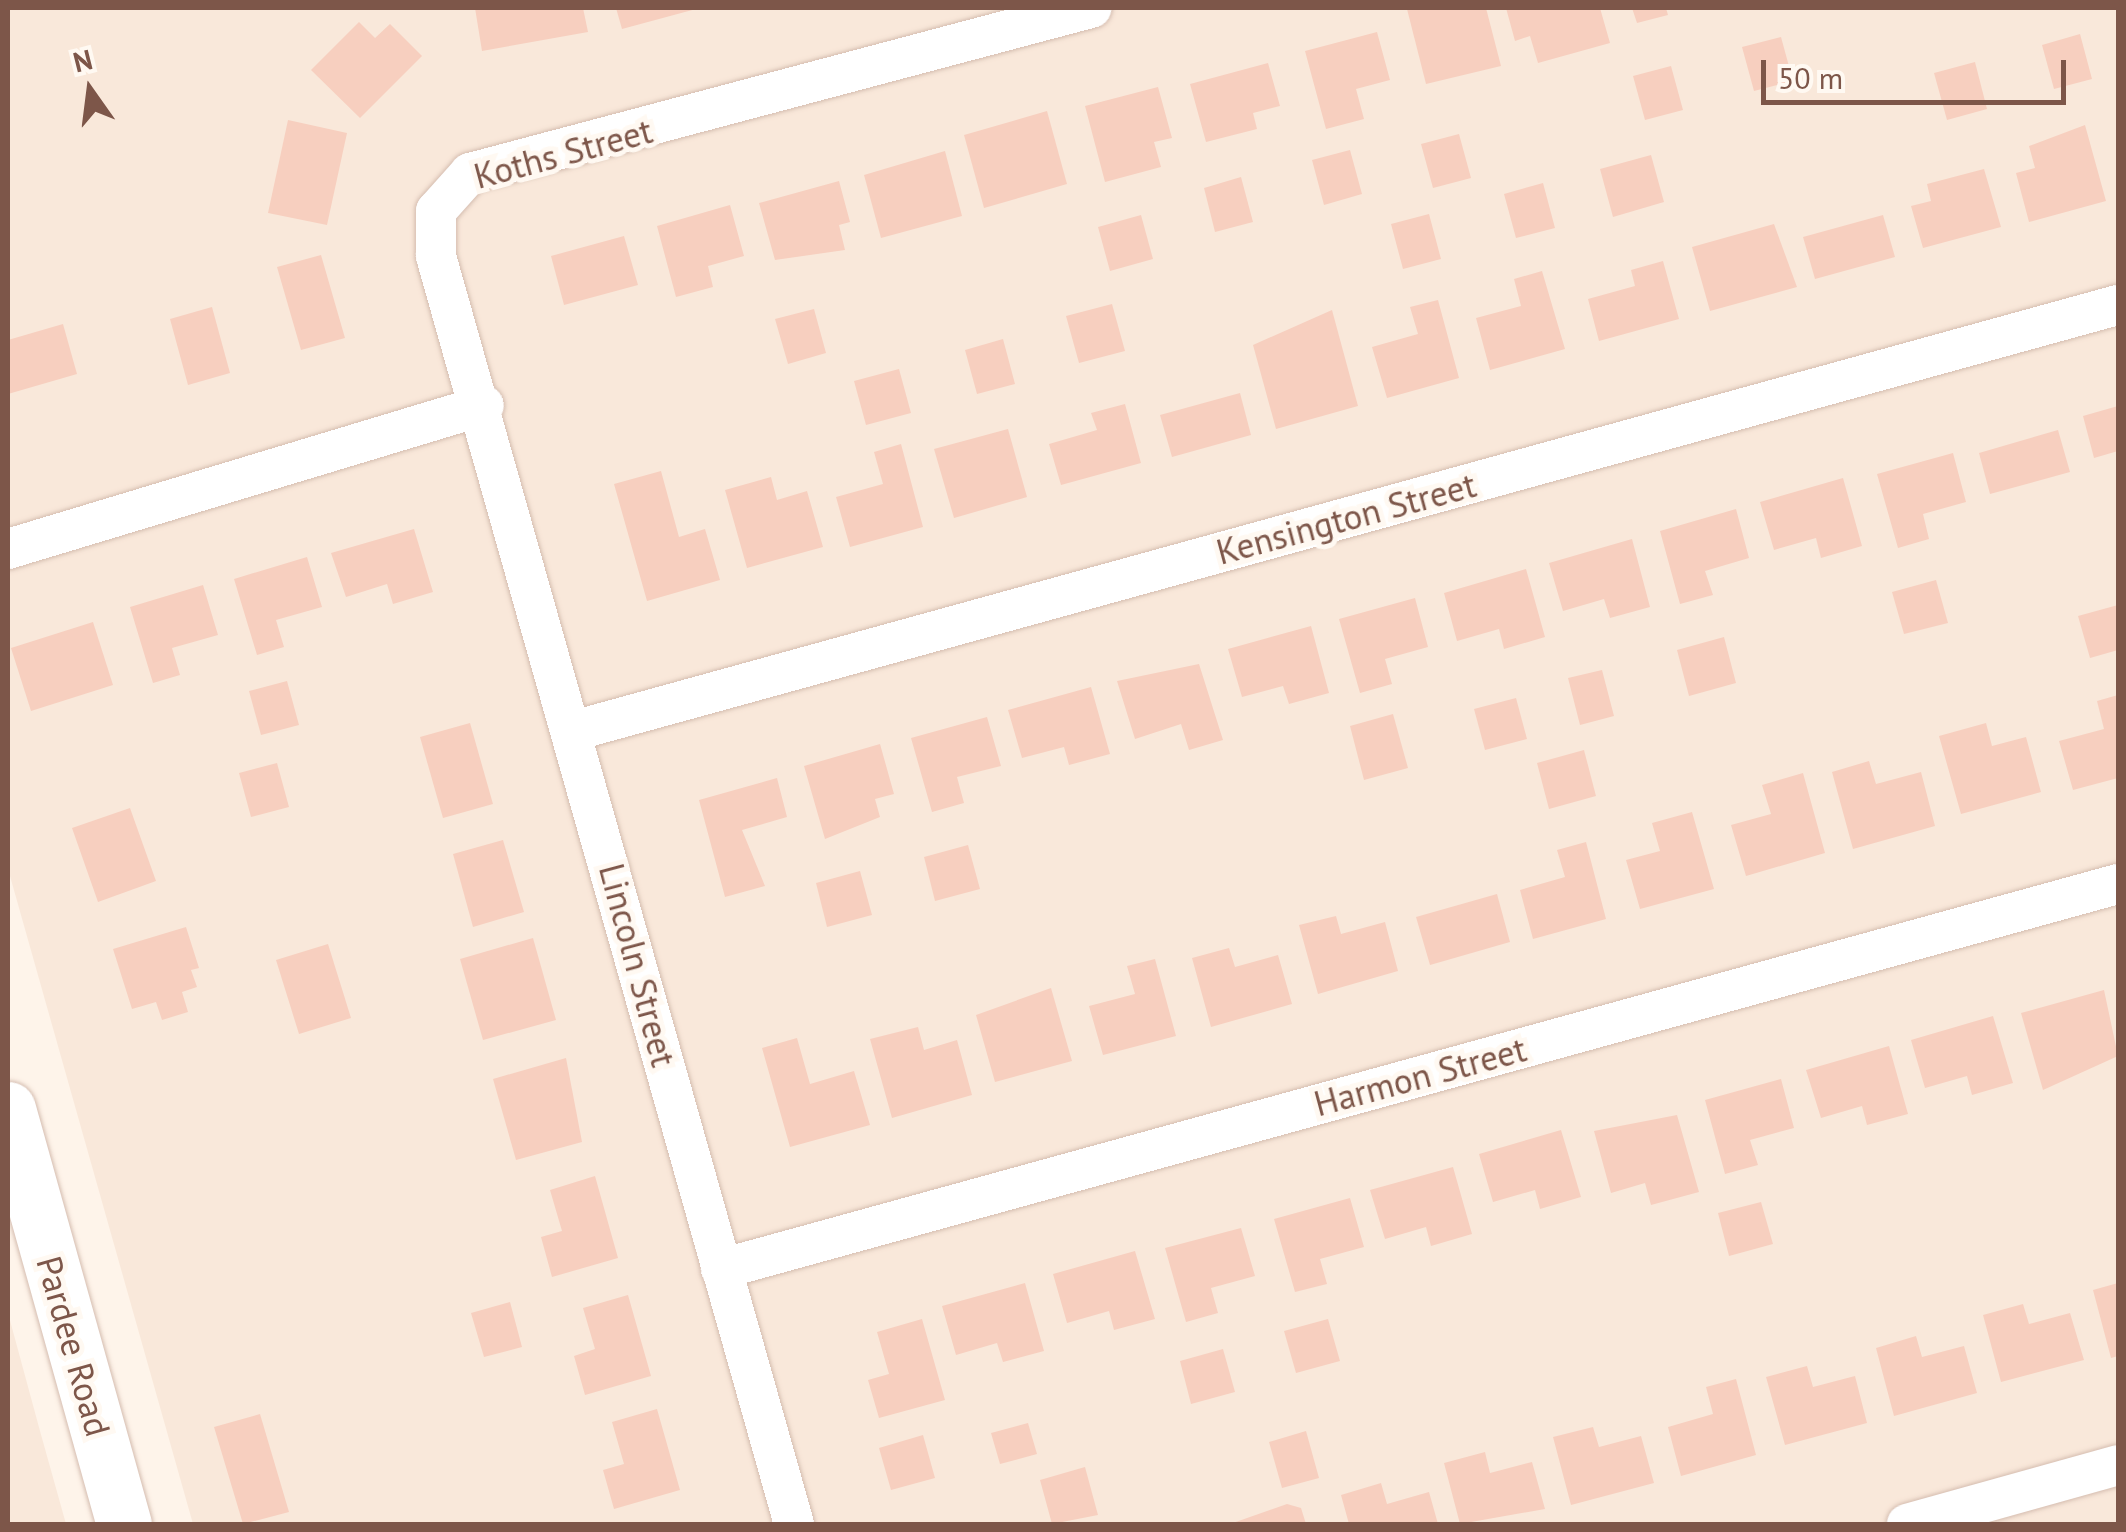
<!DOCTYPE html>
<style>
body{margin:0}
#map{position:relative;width:2126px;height:1532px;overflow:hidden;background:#fef4ea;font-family:"PT Sans",sans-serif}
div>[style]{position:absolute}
.residential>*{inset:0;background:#f9e8da}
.building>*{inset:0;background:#f7cfbf}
.roads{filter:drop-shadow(0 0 2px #d5bdb0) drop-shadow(0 0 2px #d5bdb0)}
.street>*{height:40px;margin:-20px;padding:0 20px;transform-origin:20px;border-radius:20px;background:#fff}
.secondary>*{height:55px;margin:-27.5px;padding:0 27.5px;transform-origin:27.5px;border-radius:27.5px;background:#fff}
span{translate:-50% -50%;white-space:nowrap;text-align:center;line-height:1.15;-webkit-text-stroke:10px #fff9f2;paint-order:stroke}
.street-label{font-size:35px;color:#7d5649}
.frame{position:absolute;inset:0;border:10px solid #7d5649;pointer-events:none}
.north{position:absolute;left:40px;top:40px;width:100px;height:100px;-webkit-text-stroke:8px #fff9f2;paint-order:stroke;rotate:346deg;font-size:28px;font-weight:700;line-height:40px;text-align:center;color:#7d5649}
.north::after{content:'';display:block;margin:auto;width:35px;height:45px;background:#7d5649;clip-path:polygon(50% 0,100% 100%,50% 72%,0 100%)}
.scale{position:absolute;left:1761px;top:60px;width:305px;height:45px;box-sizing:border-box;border:5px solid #7d5649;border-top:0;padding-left:12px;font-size:30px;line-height:35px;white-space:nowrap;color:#7d5649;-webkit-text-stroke:8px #fff9f2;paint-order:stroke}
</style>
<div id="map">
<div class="residential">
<i style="clip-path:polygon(8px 8px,2118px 8px,2118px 1524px,193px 1524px,8px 869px)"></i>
<i style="clip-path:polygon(8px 1313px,40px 1431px,66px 1524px,8px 1524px)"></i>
</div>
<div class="building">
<i style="clip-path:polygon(475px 8px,583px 8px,588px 32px,482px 51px)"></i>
<i style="clip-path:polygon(616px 8px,696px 8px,696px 9px,622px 29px)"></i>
<i style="clip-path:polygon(1486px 8px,1501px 66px,1426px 84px,1407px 9px)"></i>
<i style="clip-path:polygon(1506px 8px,1600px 8px,1610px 43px,1538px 63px,1530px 36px,1515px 41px)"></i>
<i style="clip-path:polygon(1632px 8px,1666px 8px,1668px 15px,1637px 23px)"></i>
<i style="clip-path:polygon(359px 22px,375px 38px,390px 24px,422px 56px,360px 118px,311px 70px)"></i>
<i style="clip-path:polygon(1377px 32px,1390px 80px,1356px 89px,1364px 119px,1326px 129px,1305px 51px)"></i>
<i style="clip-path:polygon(2080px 34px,2092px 79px,2054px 89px,2042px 45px)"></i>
<i style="clip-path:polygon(1781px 37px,1793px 81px,1754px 91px,1742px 47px)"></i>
<i style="clip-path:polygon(1975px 62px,1987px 109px,1947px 120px,1934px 73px)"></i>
<i style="clip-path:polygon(1268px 63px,1280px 106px,1253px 113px,1257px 129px,1206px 142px,1190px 84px)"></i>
<i style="clip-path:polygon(1671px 66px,1683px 110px,1645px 120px,1633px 76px)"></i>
<i style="clip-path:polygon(1158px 87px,1172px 138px,1154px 142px,1161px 167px,1105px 182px,1085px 106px)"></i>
<i style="clip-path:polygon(1047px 111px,1067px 184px,984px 208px,964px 135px)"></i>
<i style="clip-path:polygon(288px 120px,347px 133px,327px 225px,268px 213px)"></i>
<i style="clip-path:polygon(2085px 125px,2106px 201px,2029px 222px,2016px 173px,2035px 168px,2029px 146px)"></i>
<i style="clip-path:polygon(1459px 134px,1471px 178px,1433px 188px,1421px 144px)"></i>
<i style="clip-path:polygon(1350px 150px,1362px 194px,1324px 205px,1312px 160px)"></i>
<i style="clip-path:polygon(945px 151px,962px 216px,881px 238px,864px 175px)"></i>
<i style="clip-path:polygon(1651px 155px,1664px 202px,1613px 217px,1600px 169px)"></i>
<i style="clip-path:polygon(1984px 169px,2001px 227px,1923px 248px,1911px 206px,1931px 201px,1927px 184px)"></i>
<i style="clip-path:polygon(1241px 177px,1253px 222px,1215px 232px,1204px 188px)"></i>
<i style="clip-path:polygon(839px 181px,850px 222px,839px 225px,845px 250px,775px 260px,759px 203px)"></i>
<i style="clip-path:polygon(1543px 183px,1555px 228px,1516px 238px,1504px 194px)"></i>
<i style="clip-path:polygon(730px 205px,744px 256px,708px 266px,713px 287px,676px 297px,657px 226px)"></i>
<i style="clip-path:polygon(1429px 214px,1441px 259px,1403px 269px,1391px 224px)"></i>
<i style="clip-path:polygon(1141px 215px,1153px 259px,1110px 271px,1098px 227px)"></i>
<i style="clip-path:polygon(1883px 215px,1895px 257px,1815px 279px,1803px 237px)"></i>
<i style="clip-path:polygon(1774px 224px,1797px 287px,1710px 311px,1692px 247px)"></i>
<i style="clip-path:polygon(624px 236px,638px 285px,564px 305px,551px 256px)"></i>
<i style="clip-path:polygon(321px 255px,345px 338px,301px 350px,277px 267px)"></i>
<i style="clip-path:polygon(1663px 261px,1679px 319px,1599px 341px,1588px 299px,1635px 286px,1631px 270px)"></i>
<i style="clip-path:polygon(1542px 271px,1565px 349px,1490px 370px,1476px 318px,1521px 306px,1514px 279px)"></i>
<i style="clip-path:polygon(1438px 300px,1459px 378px,1387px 398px,1372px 347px,1418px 334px,1410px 307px)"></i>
<i style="clip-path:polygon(1112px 304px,1125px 351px,1079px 363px,1066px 316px)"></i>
<i style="clip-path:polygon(212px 307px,230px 373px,188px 385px,170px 319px)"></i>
<i style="clip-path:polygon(814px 309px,826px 353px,788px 364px,775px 319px)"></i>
<i style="clip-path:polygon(1332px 310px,1358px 406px,1276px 429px,1253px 345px)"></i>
<i style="clip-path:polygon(63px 324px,77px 374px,8px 394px,8px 340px)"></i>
<i style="clip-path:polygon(1003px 339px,1015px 384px,977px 394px,965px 350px)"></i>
<i style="clip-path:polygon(899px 369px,911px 413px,866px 425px,854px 381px)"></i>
<i style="clip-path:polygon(1240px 393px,1251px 435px,1172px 457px,1160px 415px)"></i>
<i style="clip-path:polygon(1125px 404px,1141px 463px,1061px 485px,1049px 444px,1097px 430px,1091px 413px)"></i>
<i style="clip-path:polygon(2118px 406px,2118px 451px,2094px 458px,2083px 416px)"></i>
<i style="clip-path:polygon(1008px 429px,1027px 497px,954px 518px,934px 449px)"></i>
<i style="clip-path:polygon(2058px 430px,2070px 472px,1990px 494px,1979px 453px)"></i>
<i style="clip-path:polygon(901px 444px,923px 527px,850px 547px,836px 497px,883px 484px,874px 452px)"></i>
<i style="clip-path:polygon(1953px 453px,1966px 502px,1923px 514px,1929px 539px,1898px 548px,1877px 474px)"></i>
<i style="clip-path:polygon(661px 471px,679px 537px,705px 529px,720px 580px,647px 601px,614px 484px)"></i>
<i style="clip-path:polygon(771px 477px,777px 500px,807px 491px,823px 547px,747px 568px,725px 490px)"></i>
<i style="clip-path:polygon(1843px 478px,1862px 546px,1821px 558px,1816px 538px,1774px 550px,1760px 502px)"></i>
<i style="clip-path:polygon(1736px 509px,1749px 558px,1705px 571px,1713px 595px,1680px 604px,1660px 531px)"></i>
<i style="clip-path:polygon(414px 529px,433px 592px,393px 604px,387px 584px,346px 597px,331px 553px)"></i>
<i style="clip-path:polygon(1632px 539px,1650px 607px,1610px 618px,1604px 599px,1563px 611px,1549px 563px)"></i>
<i style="clip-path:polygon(307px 557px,322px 607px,276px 620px,284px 647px,257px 655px,234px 579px)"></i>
<i style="clip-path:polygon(1526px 569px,1545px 637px,1504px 649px,1499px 629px,1457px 641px,1444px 593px)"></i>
<i style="clip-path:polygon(1936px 580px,1948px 623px,1904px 634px,1892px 592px)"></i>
<i style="clip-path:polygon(203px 585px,218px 635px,172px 648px,180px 675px,153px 683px,130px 607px)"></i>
<i style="clip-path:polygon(1415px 598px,1428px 647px,1385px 659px,1392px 684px,1360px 693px,1339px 619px)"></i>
<i style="clip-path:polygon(2118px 605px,2118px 650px,2090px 658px,2078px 616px)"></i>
<i style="clip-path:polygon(93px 622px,113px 685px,31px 711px,11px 648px)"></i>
<i style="clip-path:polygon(1311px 626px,1329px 693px,1289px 704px,1283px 686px,1242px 697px,1228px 649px)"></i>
<i style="clip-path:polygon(1724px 637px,1736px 683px,1689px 696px,1677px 650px)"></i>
<i style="clip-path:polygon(1199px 664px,1223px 740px,1189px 750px,1181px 724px,1135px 739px,1117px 681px)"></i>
<i style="clip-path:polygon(1602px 670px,1614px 716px,1580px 725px,1568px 678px)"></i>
<i style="clip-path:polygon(287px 681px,299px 725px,261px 735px,249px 691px)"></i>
<i style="clip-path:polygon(1091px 687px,1110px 754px,1069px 765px,1064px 747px,1022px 758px,1008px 710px)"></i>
<i style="clip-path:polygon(2118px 695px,2118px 778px,2073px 790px,2059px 741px,2104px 729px,2097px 701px)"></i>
<i style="clip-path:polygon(1516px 698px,1527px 739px,1485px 750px,1474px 709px)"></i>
<i style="clip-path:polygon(1393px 714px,1408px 768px,1364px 780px,1350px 726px)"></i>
<i style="clip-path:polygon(987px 717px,1001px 766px,957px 777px,964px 803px,932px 812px,911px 738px)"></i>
<i style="clip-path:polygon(470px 723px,493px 804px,443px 818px,420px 737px)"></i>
<i style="clip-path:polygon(1986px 723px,1992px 746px,2026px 737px,2041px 792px,1961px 814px,1939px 736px)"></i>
<i style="clip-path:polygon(880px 744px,894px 794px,875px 799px,880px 817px,825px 839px,804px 766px)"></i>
<i style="clip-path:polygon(1584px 750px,1596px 796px,1549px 809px,1537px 763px)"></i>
<i style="clip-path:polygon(1869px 761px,1876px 784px,1921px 772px,1935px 826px,1853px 849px,1832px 772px)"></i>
<i style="clip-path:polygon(277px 763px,289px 807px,251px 817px,239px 773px)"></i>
<i style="clip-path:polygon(1803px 773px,1825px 853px,1746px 876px,1731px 825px,1771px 814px,1762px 785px)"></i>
<i style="clip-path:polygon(777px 778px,787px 817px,742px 830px,765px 886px,725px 897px,699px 800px)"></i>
<i style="clip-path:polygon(130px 808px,156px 881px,98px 902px,72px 828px)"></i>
<i style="clip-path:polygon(1692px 812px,1714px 889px,1640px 909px,1626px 860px,1660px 851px,1652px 823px)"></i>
<i style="clip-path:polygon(503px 840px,524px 912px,473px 927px,453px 854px)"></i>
<i style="clip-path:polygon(1586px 842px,1606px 919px,1533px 939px,1520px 890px,1565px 877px,1557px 850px)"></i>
<i style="clip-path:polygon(968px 845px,980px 889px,935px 901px,924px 857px)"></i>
<i style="clip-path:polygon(860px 871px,872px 915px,827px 927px,816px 883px)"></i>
<i style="clip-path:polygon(1497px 894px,1510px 942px,1430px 965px,1416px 917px)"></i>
<i style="clip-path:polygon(1336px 916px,1341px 934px,1385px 922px,1398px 971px,1318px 994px,1299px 925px)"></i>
<i style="clip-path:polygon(186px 927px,199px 968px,191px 970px,197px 987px,182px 992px,188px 1012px,162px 1020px,156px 1002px,132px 1009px,113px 949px)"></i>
<i style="clip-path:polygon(533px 938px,556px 1020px,483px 1040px,460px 959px)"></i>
<i style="clip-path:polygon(328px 944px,351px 1018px,299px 1034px,276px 960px)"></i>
<i style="clip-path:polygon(1229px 948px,1235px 967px,1278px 955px,1292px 1004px,1211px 1027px,1192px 958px)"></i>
<i style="clip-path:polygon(1155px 959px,1176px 1036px,1103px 1055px,1089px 1006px,1135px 994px,1127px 966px)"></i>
<i style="clip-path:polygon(1051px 988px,1072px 1061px,995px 1082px,976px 1015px)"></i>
<i style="clip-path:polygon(2104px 990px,2118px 1056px,2043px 1090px,2021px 1013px)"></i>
<i style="clip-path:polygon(1993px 1016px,2013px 1083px,1972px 1095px,1967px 1076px,1925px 1088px,1911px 1040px)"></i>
<i style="clip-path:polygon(918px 1027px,924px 1050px,957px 1040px,972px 1095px,892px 1118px,870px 1039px)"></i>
<i style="clip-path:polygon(797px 1038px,810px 1084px,854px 1071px,870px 1125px,790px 1147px,762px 1048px)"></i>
<i style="clip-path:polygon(1889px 1046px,1908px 1114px,1867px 1125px,1862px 1106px,1821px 1118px,1806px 1070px)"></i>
<i style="clip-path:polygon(566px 1058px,582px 1142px,516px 1160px,493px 1079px)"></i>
<i style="clip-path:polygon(1781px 1079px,1794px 1128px,1750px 1140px,1758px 1165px,1725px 1174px,1705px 1100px)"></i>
<i style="clip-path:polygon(1677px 1115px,1699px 1192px,1651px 1205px,1645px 1183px,1611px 1193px,1594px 1131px)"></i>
<i style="clip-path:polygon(1561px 1130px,1581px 1197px,1540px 1209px,1535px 1190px,1493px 1202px,1479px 1154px)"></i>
<i style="clip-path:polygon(1453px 1167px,1472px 1234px,1431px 1246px,1426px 1227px,1385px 1239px,1370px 1190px)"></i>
<i style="clip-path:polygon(595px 1176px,618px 1258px,552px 1277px,541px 1237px,562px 1231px,550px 1190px)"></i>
<i style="clip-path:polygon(1350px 1198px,1364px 1247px,1320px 1259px,1327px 1284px,1295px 1292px,1274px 1219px)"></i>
<i style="clip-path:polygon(1761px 1202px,1773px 1244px,1729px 1256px,1718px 1213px)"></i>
<i style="clip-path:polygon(1241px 1228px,1255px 1276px,1211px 1288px,1218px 1313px,1186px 1322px,1165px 1248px)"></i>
<i style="clip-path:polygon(1135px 1251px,1155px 1319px,1114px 1330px,1109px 1311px,1067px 1323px,1053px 1274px)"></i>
<i style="clip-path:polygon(1025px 1283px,1044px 1351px,1003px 1362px,997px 1343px,956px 1355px,942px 1306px)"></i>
<i style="clip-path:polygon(2118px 1283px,2118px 1356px,2111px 1358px,2093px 1290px)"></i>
<i style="clip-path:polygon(628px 1295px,651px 1376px,585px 1395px,574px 1356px,595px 1349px,583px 1308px)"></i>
<i style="clip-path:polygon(510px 1302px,522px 1347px,484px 1357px,471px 1313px)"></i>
<i style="clip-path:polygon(2023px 1304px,2029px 1324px,2070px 1313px,2084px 1360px,2001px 1382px,1983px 1315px)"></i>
<i style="clip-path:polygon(922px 1319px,945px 1400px,879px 1418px,868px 1380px,889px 1374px,877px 1332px)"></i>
<i style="clip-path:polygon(1328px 1319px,1340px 1361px,1296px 1373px,1284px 1331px)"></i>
<i style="clip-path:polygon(1916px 1336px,1922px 1357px,1964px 1346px,1977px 1393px,1894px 1416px,1876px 1348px)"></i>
<i style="clip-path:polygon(1223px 1349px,1235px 1392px,1191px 1404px,1180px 1361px)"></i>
<i style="clip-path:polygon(1807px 1366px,1813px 1387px,1855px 1376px,1867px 1423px,1785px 1445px,1766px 1377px)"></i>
<i style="clip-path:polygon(1736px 1379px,1756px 1455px,1681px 1476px,1668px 1427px,1713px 1414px,1706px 1387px)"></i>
<i style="clip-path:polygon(657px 1409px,680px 1490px,614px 1509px,603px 1470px,624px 1464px,612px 1422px)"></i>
<i style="clip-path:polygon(260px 1414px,289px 1512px,243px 1524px,214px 1427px)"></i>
<i style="clip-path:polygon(1028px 1423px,1037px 1454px,1000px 1464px,991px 1433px)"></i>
<i style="clip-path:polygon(1593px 1427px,1599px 1447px,1641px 1436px,1654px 1483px,1571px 1505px,1553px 1437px)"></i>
<i style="clip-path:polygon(1306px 1431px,1319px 1478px,1282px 1488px,1269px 1442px)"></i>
<i style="clip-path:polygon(923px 1435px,935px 1478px,891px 1490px,879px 1448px)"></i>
<i style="clip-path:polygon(1485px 1452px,1490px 1473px,1532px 1462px,1545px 1509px,1460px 1524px,1444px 1463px)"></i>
<i style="clip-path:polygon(1085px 1467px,1098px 1515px,1052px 1524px,1040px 1480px)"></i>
<i style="clip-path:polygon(1381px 1483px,1387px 1504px,1429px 1492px,1438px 1524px,1349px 1524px,1341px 1495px)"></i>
<i style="clip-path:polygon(1287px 1504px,1301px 1508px,1306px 1524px,1230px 1524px)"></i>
</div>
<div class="roads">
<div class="street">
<i style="left:8px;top:549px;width:497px;rotate:-16.8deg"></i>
<i style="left:573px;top:731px;width:1603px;rotate:-15.42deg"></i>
<i style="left:721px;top:1269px;width:1449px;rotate:-15.41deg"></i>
<i style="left:794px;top:1524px;width:1318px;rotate:-105.77deg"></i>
<i style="left:436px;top:256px;width:45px;rotate:-90deg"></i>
<i style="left:436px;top:211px;width:51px;rotate:-48.2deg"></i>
<i style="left:470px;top:173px;width:643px;rotate:-14.88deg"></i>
<i style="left:1907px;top:1524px;width:219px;rotate:-15.6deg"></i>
</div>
<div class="secondary">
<i style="left:8px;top:1109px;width:431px;rotate:74.4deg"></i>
</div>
</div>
<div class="street-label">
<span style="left:563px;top:153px;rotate:-15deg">Koths Street</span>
<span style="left:1346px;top:518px;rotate:-15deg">Kensington Street</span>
<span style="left:638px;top:965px;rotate:75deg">Lincoln Street</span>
<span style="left:1420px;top:1076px;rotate:-15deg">Harmon Street</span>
<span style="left:74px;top:1346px;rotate:74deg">Pardee Road</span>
</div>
<div class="frame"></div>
<div class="north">N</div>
<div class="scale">50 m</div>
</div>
